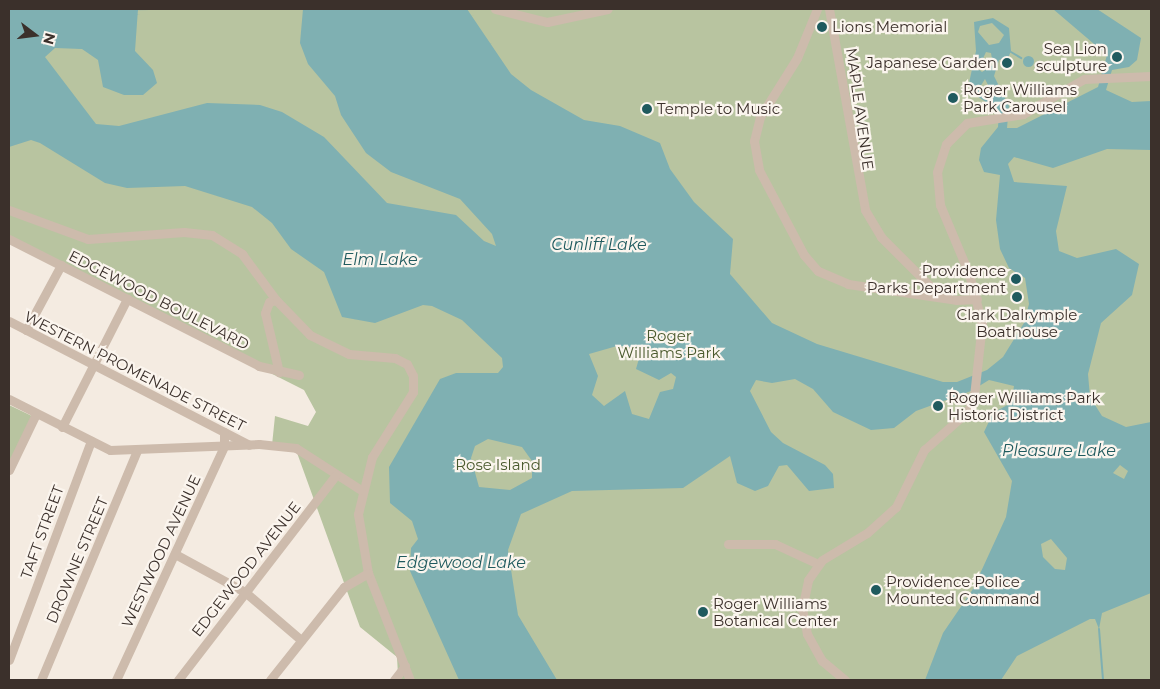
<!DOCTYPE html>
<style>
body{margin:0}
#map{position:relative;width:1160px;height:689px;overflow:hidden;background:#f4ebe1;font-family:Montserrat,sans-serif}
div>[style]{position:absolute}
.green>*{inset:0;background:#b8c4a0}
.water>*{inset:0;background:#7fb0b2}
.round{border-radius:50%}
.stream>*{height:2px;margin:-1px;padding:0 1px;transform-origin:1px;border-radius:1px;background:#7fb0b2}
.minor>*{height:9px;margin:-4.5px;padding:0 4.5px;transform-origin:4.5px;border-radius:4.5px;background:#cdbbac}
.dots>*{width:14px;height:14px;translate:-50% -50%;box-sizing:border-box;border:2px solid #fbf5ee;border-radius:50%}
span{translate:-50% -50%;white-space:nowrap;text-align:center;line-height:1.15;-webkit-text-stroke:4.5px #fbf5ee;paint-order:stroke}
.poi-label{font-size:15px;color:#3b302b}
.left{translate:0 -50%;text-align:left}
.right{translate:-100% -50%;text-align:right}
.street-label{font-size:15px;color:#3b302b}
.park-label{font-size:15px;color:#4a5a2e}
.water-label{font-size:16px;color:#1f5a5e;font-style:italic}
.frame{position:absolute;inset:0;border:10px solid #3b302b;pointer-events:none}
.north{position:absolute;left:10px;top:10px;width:50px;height:50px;-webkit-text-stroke:4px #fbf5ee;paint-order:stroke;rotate:105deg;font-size:14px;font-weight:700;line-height:20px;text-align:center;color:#3b302b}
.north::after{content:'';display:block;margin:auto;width:18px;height:22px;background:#3b302b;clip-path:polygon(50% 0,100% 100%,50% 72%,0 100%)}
</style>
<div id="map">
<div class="green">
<i style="clip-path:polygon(9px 9px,1151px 9px,1151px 680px,393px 680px,398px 675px,397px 657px,360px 627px,296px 450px,272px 445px,275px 416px,308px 426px,316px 412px,304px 390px,9px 241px)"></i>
<i style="clip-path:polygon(9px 405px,32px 416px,9px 463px)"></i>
</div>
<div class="water">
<i style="clip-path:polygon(evenodd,9px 9px,138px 9px,135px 51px,153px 70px,157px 83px,143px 95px,124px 95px,103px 87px,98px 60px,82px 49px,55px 48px,45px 57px,96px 124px,119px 126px,207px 103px,260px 105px,282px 112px,324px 137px,387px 203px,456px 215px,484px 241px,496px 246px,492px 234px,460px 199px,391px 172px,366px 153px,341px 115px,335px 96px,308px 64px,300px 43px,303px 9px,467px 9px,511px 74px,531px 90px,584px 120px,620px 126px,660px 143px,670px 169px,694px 202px,733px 239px,730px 274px,772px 323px,817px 344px,943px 382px,957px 382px,987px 370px,1003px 357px,1024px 323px,1029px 304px,1025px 278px,1009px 268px,1000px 249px,996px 220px,1000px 175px,984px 172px,979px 160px,981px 148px,998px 127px,999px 111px,977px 96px,969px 83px,976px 51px,974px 22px,993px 18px,1009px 28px,1011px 51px,1008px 58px,999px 60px,994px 76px,1009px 106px,1007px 128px,1017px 128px,1098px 87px,1107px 55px,1053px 9px,1097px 9px,1141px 38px,1137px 60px,1129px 67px,1112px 70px,1106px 90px,1132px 102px,1151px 101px,1151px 150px,1107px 149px,1053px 168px,1014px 157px,1008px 164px,1014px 182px,1067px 186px,1056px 231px,1059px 251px,1077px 258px,1116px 249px,1139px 264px,1132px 295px,1101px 323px,1088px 374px,1090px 397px,1102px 416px,1126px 427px,1151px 422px,1151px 593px,1102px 613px,1099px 629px,1095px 619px,1090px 619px,1017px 656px,1001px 680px,925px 680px,943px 633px,973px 589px,1006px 517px,1012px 481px,984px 432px,993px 413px,1011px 403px,1014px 386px,989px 380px,971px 391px,916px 411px,894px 428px,871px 430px,833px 412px,813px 389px,795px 379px,772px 383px,756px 380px,750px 391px,771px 432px,783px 443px,825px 465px,833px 474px,834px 488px,809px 491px,787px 465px,779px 466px,768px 486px,755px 491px,737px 483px,730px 456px,683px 488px,572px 491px,521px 514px,508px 550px,518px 615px,557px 680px,459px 680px,410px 571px,411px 548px,418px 539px,412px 521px,390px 503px,389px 467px,440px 379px,456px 373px,498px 373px,503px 367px,502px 358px,462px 320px,432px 306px,423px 305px,375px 323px,342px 317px,324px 272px,291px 249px,272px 223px,252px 207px,185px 186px,127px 188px,105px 183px,40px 143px,31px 140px,9px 147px,9px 9px,992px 23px,1004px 35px,999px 43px,989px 45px,978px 32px,980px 26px,992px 23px,9px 9px,986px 52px,991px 53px,993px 65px,982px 72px,978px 69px,986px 52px,9px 9px,985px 79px,993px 95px,990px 98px,980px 87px,985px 79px,9px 9px,617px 346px,642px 348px,636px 369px,659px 380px,671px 373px,676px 377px,673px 389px,660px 392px,649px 419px,632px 414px,625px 391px,604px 406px,592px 395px,598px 376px,589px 354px,617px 346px,9px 9px,488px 439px,522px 447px,532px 461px,532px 478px,510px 490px,479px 487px,471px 458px,475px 446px,488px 439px,9px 9px,1120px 465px,1128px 471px,1124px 479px,1113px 473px,1120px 465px,9px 9px,1051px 539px,1067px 558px,1065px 570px,1055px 569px,1043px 557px,1041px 544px,1051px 539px)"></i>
<i class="round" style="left:1022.5px;top:55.5px;width:11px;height:11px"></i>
</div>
<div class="stream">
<i style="left:1011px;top:52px;width:12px;rotate:31deg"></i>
<i style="left:1099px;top:629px;width:51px;rotate:85.5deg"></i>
</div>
<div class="minor">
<i style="left:495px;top:9px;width:54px;rotate:14deg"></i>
<i style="left:547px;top:22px;width:62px;rotate:-12deg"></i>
<i style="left:817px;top:9px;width:53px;rotate:112.2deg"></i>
<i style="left:797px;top:58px;width:70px;rotate:122.1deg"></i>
<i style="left:760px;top:117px;width:25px;rotate:104deg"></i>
<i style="left:754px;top:141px;width:29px;rotate:80deg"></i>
<i style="left:759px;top:170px;width:96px;rotate:62.1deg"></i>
<i style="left:804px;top:255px;width:21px;rotate:49deg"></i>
<i style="left:818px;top:271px;width:33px;rotate:23deg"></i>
<i style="left:848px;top:284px;width:109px;rotate:8.4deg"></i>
<i style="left:956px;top:300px;width:21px;rotate:-3deg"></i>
<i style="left:829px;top:9px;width:204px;rotate:79.8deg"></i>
<i style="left:865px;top:210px;width:31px;rotate:59deg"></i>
<i style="left:881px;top:237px;width:82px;rotate:45deg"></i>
<i style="left:9px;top:210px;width:84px;rotate:20.2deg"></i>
<i style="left:88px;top:239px;width:96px;rotate:-4.2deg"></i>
<i style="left:184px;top:232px;width:28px;rotate:6deg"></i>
<i style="left:212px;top:235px;width:36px;rotate:32deg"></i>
<i style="left:242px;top:254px;width:57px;rotate:53.5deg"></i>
<i style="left:276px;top:300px;width:49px;rotate:45.8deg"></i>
<i style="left:310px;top:335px;width:43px;rotate:26deg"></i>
<i style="left:349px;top:354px;width:46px;rotate:5deg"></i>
<i style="left:395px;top:358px;width:13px;rotate:27deg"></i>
<i style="left:407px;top:364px;width:13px;rotate:63deg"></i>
<i style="left:413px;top:376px;width:16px;rotate:90deg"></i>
<i style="left:413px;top:392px;width:77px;rotate:122.2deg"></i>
<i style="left:372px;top:457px;width:59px;rotate:103.8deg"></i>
<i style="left:358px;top:514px;width:60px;rotate:80.4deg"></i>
<i style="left:368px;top:573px;width:115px;rotate:68.6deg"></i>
<i style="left:9px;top:239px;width:280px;rotate:26.9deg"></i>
<i style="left:259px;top:366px;width:41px;rotate:12.7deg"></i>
<i style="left:276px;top:300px;width:7px;rotate:164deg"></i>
<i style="left:269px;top:302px;width:12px;rotate:110deg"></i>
<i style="left:265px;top:313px;width:61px;rotate:76.7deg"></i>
<i style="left:9px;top:321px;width:270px;rotate:27.3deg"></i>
<i style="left:26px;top:330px;width:74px;rotate:-61.7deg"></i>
<i style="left:9px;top:399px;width:113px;rotate:26.8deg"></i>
<i style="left:110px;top:450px;width:149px;rotate:-2.3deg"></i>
<i style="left:259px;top:444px;width:37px;rotate:6deg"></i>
<i style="left:296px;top:448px;width:77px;rotate:32.9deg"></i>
<i style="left:62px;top:427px;width:144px;rotate:-63.1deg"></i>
<i style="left:9px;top:470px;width:62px;rotate:-64.3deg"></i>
<i style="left:728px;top:544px;width:47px"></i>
<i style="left:775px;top:544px;width:47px;rotate:24.9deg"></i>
<i style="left:175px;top:554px;width:80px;rotate:28.5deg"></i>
<i style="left:245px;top:592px;width:74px;rotate:40.6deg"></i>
<i style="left:9px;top:660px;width:234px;rotate:-69.5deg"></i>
<i style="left:41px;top:680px;width:249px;rotate:-67.3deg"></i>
<i style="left:116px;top:680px;width:258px;rotate:-65.2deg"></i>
<i style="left:224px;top:446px;width:14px;rotate:-90deg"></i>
<i style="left:178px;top:680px;width:259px;rotate:-52.4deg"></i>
<i style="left:270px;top:680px;width:119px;rotate:-51.5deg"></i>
<i style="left:344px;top:587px;width:28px;rotate:-30deg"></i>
<i style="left:394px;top:680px;width:18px;rotate:-52deg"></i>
<i style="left:845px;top:680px;width:30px;rotate:-140deg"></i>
<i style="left:822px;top:661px;width:31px;rotate:-119deg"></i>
<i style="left:807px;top:634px;width:25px;rotate:-101deg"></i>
<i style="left:802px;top:609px;width:30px;rotate:-78deg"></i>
<i style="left:808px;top:580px;width:24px;rotate:-55deg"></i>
<i style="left:822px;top:560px;width:52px;rotate:-31deg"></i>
<i style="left:867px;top:533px;width:39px;rotate:-42deg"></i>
<i style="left:896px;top:507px;width:64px;rotate:-63.8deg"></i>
<i style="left:924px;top:450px;width:59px;rotate:-41.6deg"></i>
<i style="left:968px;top:411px;width:16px;rotate:-68deg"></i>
<i style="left:974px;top:396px;width:72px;rotate:-83.7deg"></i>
<i style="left:982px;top:324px;width:52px;rotate:-104.6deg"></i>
<i style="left:969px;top:274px;width:75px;rotate:-112.8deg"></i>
<i style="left:940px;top:205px;width:33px;rotate:-95deg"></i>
<i style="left:937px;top:172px;width:29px;rotate:-72deg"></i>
<i style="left:946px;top:144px;width:30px;rotate:-45deg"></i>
<i style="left:967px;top:123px;width:57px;rotate:-9.1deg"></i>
<i style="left:1023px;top:114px;width:70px;rotate:-29.8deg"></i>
<i style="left:1084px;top:79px;width:67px;rotate:-2.6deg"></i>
</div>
<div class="dots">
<i style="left:822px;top:27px;background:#1f5a5e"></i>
<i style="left:1117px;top:57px;background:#1f5a5e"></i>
<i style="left:1007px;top:63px;background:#1f5a5e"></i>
<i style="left:953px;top:98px;background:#1f5a5e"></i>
<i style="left:647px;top:109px;background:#1f5a5e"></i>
<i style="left:1016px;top:279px;background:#1f5a5e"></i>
<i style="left:1017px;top:297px;background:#1f5a5e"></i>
<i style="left:938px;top:406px;background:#1f5a5e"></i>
<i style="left:876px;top:590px;background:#1f5a5e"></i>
<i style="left:703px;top:612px;background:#1f5a5e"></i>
</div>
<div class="poi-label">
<span class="left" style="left:832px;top:27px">Lions Memorial</span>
<span class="right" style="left:1107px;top:57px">Sea Lion<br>sculpture</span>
<span class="right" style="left:997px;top:63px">Japanese Garden</span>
<span class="left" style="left:963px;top:98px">Roger Williams<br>Park Carousel</span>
<span class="left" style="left:657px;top:109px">Temple to Music</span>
<span class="right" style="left:1006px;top:279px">Providence<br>Parks Department</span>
<span style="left:1017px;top:323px">Clark Dalrymple<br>Boathouse</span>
<span class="left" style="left:948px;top:406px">Roger Williams Park<br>Historic District</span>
<span class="left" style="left:886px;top:590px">Providence Police<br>Mounted Command</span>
<span class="left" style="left:713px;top:612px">Roger Williams<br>Botanical Center</span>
</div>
<div class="street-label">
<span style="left:860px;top:109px;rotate:82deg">MAPLE AVENUE</span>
<span style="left:159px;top:300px;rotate:27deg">EDGEWOOD BOULEVARD</span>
<span style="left:135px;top:371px;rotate:27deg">WESTERN PROMENADE STREET</span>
<span style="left:42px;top:532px;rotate:-70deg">TAFT STREET</span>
<span style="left:161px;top:551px;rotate:-65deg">WESTWOOD AVENUE</span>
<span style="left:77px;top:560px;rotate:-67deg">DROWNE STREET</span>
<span style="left:246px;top:569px;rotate:-52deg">EDGEWOOD AVENUE</span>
</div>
<div class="park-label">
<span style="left:669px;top:344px">Roger<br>Williams Park</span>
<span style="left:498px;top:465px">Rose Island</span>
</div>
<div class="water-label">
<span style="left:599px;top:245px">Cunliff Lake</span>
<span style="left:380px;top:260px">Elm Lake</span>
<span style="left:1059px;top:451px">Pleasure Lake</span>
<span style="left:461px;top:563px">Edgewood Lake</span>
</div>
<div class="frame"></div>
<div class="north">N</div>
</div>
